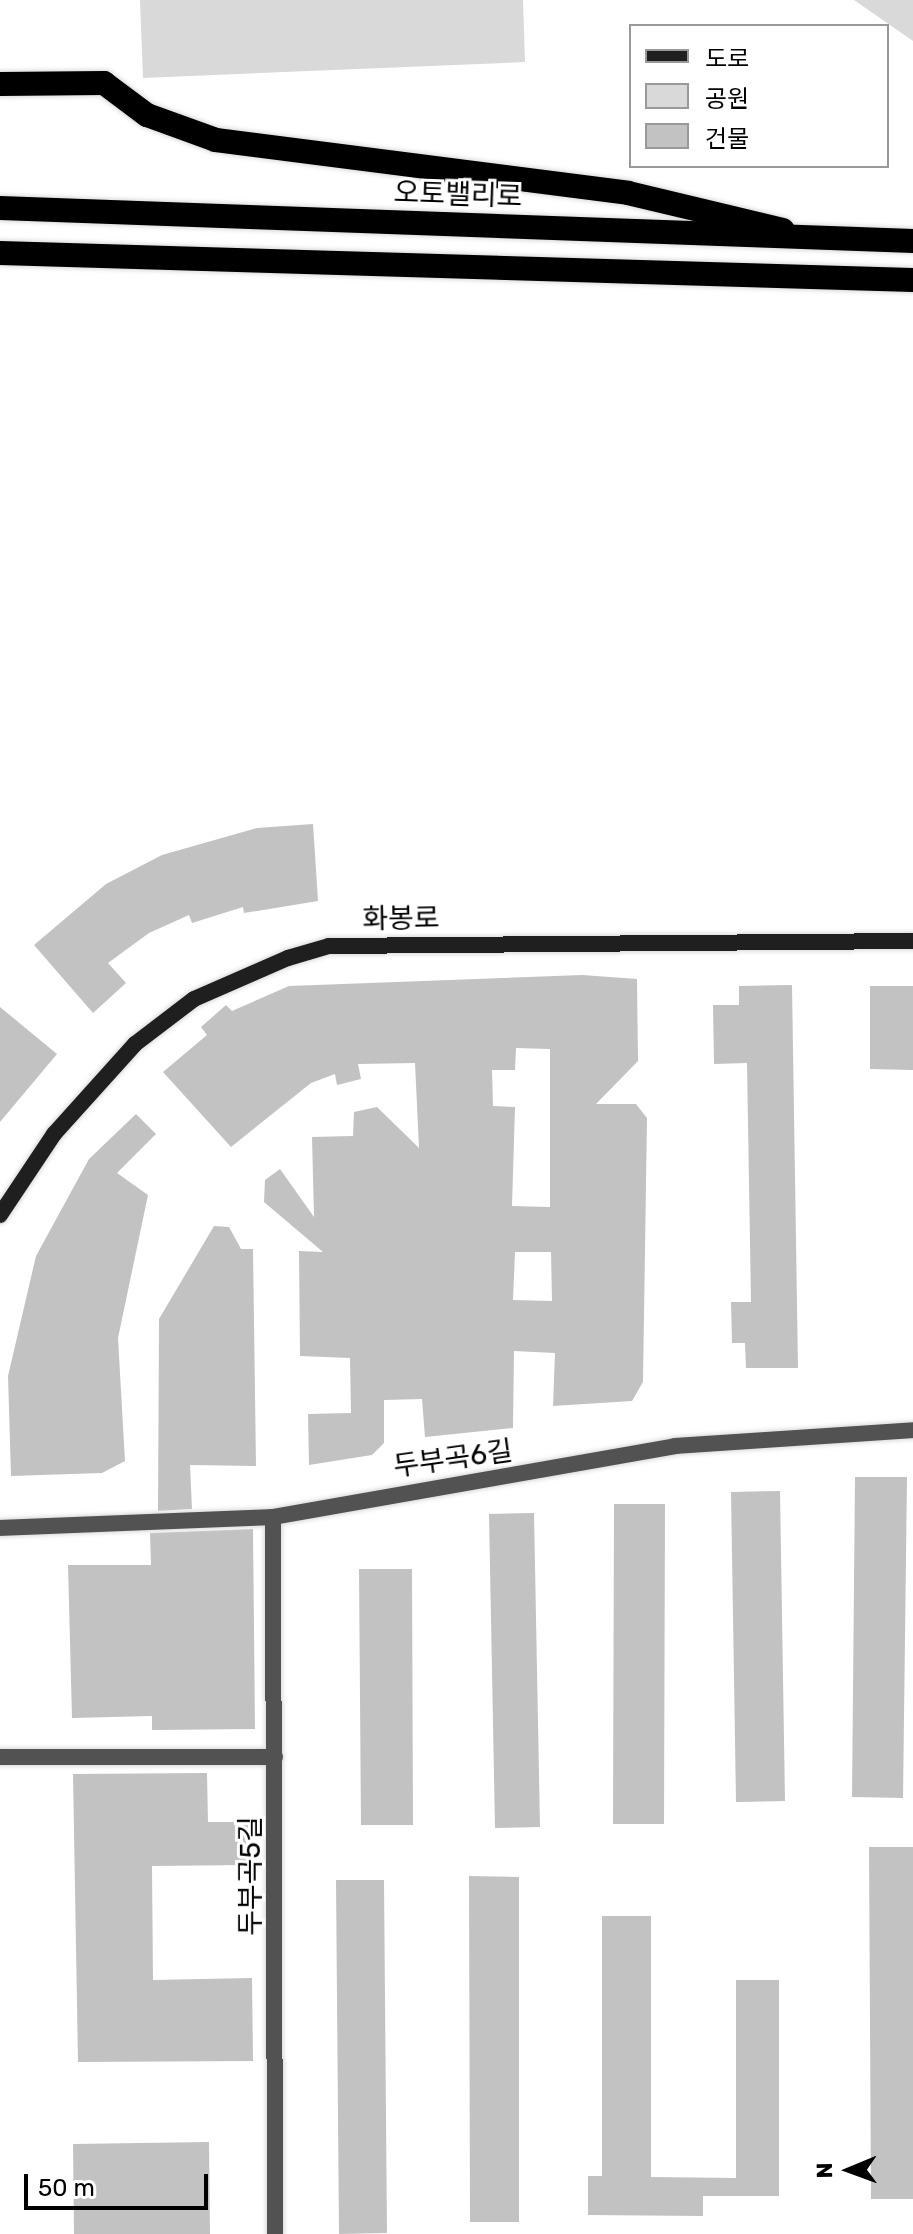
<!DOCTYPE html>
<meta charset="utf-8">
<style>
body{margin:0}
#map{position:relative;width:913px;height:2234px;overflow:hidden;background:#fff;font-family:Rubik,"Noto Sans KR",sans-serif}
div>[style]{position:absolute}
.green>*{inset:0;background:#d9d9d9}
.building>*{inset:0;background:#c2c2c2}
.roads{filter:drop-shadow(0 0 2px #dbdbdb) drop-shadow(0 0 2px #dbdbdb)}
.street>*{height:16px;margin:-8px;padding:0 8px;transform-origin:8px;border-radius:8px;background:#525252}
.secondary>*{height:16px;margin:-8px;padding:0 8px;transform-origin:8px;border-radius:8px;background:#1f1f1f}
.highway>*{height:24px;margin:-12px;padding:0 12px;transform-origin:12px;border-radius:12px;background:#000}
span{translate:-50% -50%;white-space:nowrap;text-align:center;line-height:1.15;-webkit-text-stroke:6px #fff;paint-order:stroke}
.street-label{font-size:28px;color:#000}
.legend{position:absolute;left:629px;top:24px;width:260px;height:144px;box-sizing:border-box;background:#fff;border:2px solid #999;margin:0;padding:10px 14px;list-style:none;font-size:24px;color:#000}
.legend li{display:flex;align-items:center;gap:16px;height:40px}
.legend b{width:40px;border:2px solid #999}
.north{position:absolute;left:809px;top:2130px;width:80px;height:80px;-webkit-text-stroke:6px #fff;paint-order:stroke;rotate:269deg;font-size:22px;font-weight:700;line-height:32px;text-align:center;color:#000}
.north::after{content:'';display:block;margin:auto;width:28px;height:36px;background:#000;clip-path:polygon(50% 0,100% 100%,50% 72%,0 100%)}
.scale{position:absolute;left:24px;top:2174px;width:184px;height:36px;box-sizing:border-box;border:4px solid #000;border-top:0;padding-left:10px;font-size:24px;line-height:28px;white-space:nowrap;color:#000;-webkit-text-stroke:6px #fff;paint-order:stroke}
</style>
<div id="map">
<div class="green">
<i style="clip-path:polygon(140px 0,523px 0,525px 62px,143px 78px)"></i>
<i style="clip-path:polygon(854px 0,913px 0,913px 41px)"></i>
</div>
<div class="building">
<i style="clip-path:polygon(313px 824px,318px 901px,244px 913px,243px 907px,192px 923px,189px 915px,149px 933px,108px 963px,126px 983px,93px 1013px,34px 945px,106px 884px,162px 855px,257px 828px)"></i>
<i style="clip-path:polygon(evenodd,582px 975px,637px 979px,638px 1061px,596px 1104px,636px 1104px,647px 1118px,643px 1382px,632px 1401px,553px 1406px,555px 1353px,514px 1351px,513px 1428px,425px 1437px,422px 1399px,384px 1400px,384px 1443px,372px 1455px,309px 1465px,308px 1414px,351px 1413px,350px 1358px,300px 1356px,299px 1251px,323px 1252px,264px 1202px,265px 1180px,280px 1169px,314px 1217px,312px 1137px,353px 1136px,354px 1112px,377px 1107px,419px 1148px,415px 1063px,358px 1064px,361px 1079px,337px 1085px,335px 1074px,311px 1083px,231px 1147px,163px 1072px,207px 1035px,201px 1027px,226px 1005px,232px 1011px,289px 986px,582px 975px,516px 1048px,550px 1049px,550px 1207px,512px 1206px,515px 1107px,493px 1106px,492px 1070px,515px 1070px,516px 1048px,582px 975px,515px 1252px,551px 1252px,552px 1301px,513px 1300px,515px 1252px)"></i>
<i style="clip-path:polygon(792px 985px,798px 1368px,746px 1368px,745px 1343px,732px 1343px,731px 1302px,751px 1302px,747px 1063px,714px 1064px,713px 1005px,739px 1005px,739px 986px)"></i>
<i style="clip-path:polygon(870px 986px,913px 986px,913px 1070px,870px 1069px)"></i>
<i style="clip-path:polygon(0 1007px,57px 1054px,0 1122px)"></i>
<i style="clip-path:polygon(136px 1114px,156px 1134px,117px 1173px,148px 1195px,118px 1338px,125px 1461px,102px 1473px,11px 1476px,8px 1376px,36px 1256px,89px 1159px)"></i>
<i style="clip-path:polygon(214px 1226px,229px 1227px,241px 1249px,253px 1249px,256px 1466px,190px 1465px,192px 1509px,158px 1511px,159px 1319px)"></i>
<i style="clip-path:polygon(855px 1477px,907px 1477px,903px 1798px,852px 1797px)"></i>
<i style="clip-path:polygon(780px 1491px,785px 1801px,736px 1802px,731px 1492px)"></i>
<i style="clip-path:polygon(614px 1504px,665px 1504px,664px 1824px,613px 1824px)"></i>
<i style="clip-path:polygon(534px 1513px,540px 1827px,495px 1828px,489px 1514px)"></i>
<i style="clip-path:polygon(253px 1529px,255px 1729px,152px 1730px,152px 1716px,72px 1718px,68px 1565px,151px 1565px,150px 1533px)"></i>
<i style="clip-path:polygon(359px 1569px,412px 1569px,413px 1825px,361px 1825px)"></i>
<i style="clip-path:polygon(207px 1773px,208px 1822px,248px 1822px,248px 1865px,152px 1866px,153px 1980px,252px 1978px,253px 2061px,78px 2062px,73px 1774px)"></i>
<i style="clip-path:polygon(869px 1847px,913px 1847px,913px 2199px,871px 2199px)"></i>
<i style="clip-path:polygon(469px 1876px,519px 1877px,519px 2222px,470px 2222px)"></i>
<i style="clip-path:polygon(336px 1880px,384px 1880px,387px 2233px,339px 2234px)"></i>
<i style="clip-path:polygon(602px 1916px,651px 1916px,651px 2177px,736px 2178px,736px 1980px,779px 1980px,779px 2196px,703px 2196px,703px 2216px,588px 2215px,588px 2176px,602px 2176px)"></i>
<i style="clip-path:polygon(209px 2142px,210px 2234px,74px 2234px,73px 2144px)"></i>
</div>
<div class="roads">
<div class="street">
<i style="left:273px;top:1517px;width:717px;rotate:89.84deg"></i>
<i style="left:0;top:1528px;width:273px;rotate:-2.3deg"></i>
<i style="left:273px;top:1517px;width:408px;rotate:-10deg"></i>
<i style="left:675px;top:1446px;width:239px;rotate:-3.8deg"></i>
<i style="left:0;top:1757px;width:275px"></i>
</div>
<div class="secondary">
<i style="left:0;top:1215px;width:97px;rotate:-56.3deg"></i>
<i style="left:54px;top:1134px;width:121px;rotate:-48deg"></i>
<i style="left:135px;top:1044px;width:74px;rotate:-37.3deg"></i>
<i style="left:194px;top:999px;width:103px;rotate:-23.6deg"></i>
<i style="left:288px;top:958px;width:43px;rotate:-16.3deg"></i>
<i style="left:329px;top:946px;width:584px;rotate:-0.49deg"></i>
</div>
<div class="highway">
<i style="left:0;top:84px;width:104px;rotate:-0.6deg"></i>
<i style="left:104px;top:83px;width:54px;rotate:36.7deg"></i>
<i style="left:147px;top:115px;width:73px;rotate:19.9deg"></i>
<i style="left:216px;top:140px;width:415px;rotate:7.3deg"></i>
<i style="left:628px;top:193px;width:159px;rotate:13.4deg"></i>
<i style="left:0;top:208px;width:914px;rotate:2.07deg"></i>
<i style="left:0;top:253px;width:913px;rotate:1.69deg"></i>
</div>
</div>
<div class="street-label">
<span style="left:458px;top:195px;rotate:2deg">오토밸리로</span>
<span style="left:401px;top:919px;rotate:-1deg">화봉로</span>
<span style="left:453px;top:1459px;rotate:-8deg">두부곡6길</span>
<span style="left:251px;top:1876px;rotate:-90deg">두부곡5길</span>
</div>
<ul class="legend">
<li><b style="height:10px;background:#1f1f1f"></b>도로</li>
<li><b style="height:22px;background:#d9d9d9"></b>공원</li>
<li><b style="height:22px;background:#c2c2c2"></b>건물</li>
</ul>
<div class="north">N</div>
<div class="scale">50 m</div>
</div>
